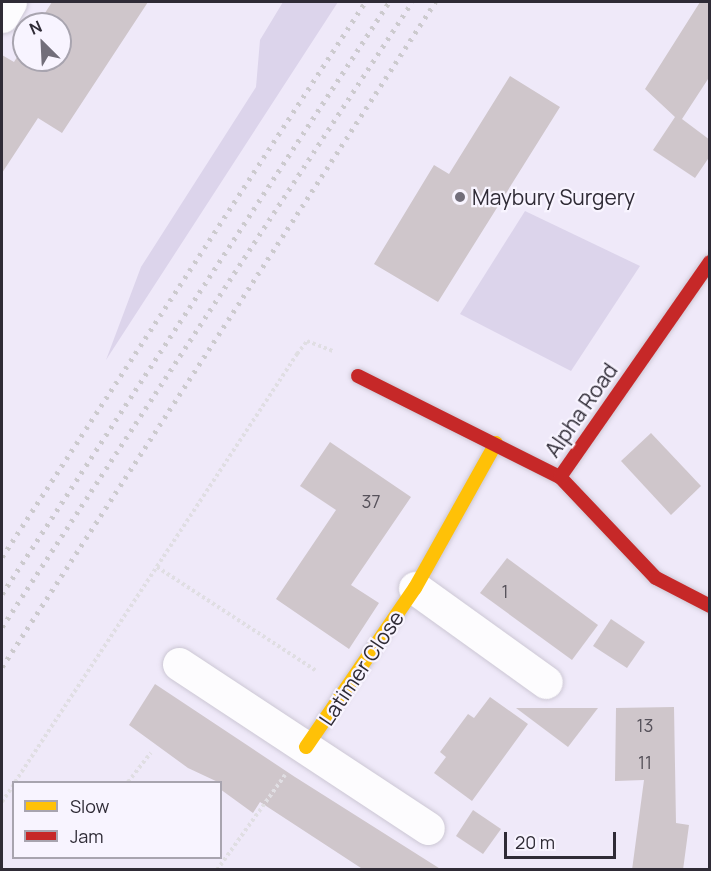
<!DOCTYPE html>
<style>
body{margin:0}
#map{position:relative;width:711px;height:871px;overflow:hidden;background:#efe9f9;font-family:Manrope,sans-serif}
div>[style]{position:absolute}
.green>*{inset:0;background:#dcd4eb}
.building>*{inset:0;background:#cfc6cb}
.path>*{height:4px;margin-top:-2px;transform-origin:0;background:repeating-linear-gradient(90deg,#e0dee3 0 3px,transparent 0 6px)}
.roads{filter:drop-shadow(0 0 2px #ccc7d4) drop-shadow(0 0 2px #ccc7d4)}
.street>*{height:33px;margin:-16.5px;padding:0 16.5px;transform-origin:16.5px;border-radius:16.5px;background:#fdfcfe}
.slow>*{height:14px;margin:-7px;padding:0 7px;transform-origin:7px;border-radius:7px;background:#ffc107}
.jam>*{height:14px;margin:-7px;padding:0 7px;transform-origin:7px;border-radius:7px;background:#c62828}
.rail>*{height:4.5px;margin-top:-2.25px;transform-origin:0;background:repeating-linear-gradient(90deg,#cccace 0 3px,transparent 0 9px)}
.dots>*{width:16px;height:16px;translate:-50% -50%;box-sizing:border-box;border:3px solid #f8f4ff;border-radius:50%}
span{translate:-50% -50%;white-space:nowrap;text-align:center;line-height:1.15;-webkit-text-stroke:4.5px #f8f4ff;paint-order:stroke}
.number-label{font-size:18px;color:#57525b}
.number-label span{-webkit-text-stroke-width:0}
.poi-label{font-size:21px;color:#2f2b36}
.left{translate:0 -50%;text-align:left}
.street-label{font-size:21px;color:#2f2b36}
.frame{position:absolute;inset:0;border:3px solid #2f2b36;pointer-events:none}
.legend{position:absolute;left:12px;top:781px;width:210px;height:78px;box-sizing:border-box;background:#f8f4ff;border:2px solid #a8a4af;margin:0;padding:8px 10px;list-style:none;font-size:18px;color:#2f2b36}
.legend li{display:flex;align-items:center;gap:12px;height:30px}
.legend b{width:30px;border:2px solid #a8a4af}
.north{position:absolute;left:12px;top:12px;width:60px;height:60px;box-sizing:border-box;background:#f8f4ff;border:2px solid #a8a4af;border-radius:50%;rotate:336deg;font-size:16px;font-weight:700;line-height:24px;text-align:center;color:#2f2b36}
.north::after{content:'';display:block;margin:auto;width:21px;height:27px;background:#726e7a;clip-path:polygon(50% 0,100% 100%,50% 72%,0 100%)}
.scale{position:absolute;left:504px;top:832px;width:112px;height:27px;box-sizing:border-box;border:3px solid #2f2b36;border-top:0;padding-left:8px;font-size:18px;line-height:21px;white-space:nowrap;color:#2f2b36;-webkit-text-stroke:4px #f8f4ff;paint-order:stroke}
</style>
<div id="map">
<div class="green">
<i style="clip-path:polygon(283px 2px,338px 2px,106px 360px,141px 267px,256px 87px,260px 40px)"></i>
<i style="clip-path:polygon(525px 211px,640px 266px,571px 371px,460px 314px)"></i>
</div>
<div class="building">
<i style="clip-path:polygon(52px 2px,148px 2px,62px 133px,38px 118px,2px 173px,2px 55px,14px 62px,24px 46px,24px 60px,60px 60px,60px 24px,38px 24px)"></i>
<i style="clip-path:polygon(700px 2px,710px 2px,710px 76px,682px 119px,710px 140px,710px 156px,695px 178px,653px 150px,675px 117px,645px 89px)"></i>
<i style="clip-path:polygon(510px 76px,560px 107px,438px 302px,374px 264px,434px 165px,449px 174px)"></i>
<i style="clip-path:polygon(651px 433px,701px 486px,671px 515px,621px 461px)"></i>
<i style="clip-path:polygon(330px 442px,411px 497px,351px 585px,379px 603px,349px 649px,276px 599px,336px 510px,300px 486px)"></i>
<i style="clip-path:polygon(507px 558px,598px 625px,572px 660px,480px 593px)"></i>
<i style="clip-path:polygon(611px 619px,645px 642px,627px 668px,593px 646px)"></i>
<i style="clip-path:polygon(155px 684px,295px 777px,442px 870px,364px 870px,260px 802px,253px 813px,220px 789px,220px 783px,188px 768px,129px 725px)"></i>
<i style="clip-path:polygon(490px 697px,528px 724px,472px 801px,434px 773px,446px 757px,440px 752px,468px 714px,474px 718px)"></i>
<i style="clip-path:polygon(674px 707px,676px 823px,689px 825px,683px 870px,632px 870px,644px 780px,615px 781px,616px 708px)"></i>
<i style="clip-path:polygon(516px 708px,598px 708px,568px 747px)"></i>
<i style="clip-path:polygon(473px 810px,501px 829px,483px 854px,456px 836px)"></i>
</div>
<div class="path">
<i style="left:157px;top:567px;width:189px;rotate:33.1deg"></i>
<i style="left:15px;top:782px;width:513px;rotate:-56.62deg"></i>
<i style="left:297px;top:354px;width:16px;rotate:-52deg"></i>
<i style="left:307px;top:341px;width:28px;rotate:21deg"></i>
<i style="left:128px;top:782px;width:37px;rotate:-52deg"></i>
<i style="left:2px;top:802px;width:22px;rotate:-56deg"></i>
<i style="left:217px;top:870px;width:117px;rotate:-54.4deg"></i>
</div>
<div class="roads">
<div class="street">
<i style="left:2px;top:16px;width:16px;rotate:-60deg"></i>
<i style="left:415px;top:588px;width:161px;rotate:35.7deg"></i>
<i style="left:179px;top:664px;width:298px;rotate:33.4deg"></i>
</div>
<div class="slow">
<i style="left:306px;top:747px;width:193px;rotate:-55.6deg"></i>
<i style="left:415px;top:588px;width:166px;rotate:-60.8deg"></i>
</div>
<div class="jam">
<i style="left:358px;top:376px;width:226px;rotate:26.6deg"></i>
<i style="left:560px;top:477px;width:139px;rotate:46.5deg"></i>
<i style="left:656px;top:578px;width:61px;rotate:27.4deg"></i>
<i style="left:560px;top:477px;width:262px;rotate:-55.1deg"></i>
</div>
</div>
<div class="rail">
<i style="left:2px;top:557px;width:663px;rotate:-56.81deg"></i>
<i style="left:2px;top:594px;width:707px;rotate:-56.83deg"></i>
<i style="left:2px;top:627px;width:747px;rotate:-56.74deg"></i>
<i style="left:2px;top:667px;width:794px;rotate:-56.93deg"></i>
</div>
<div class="dots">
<i style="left:460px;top:197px;background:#726e7a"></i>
</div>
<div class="number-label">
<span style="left:371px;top:501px">37</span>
<span style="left:505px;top:591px">1</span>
<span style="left:645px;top:725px">13</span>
<span style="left:645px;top:762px">11</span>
</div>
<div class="poi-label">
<span class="left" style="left:472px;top:197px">Maybury Surgery</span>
</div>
<div class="street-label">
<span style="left:581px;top:410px;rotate:-55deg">Alpha Road</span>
<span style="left:361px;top:668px;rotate:-56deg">Latimer Close</span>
</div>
<div class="frame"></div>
<ul class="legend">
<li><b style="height:8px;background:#ffc107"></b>Slow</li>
<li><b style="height:8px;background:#c62828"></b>Jam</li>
</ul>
<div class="north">N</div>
<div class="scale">20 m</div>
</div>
